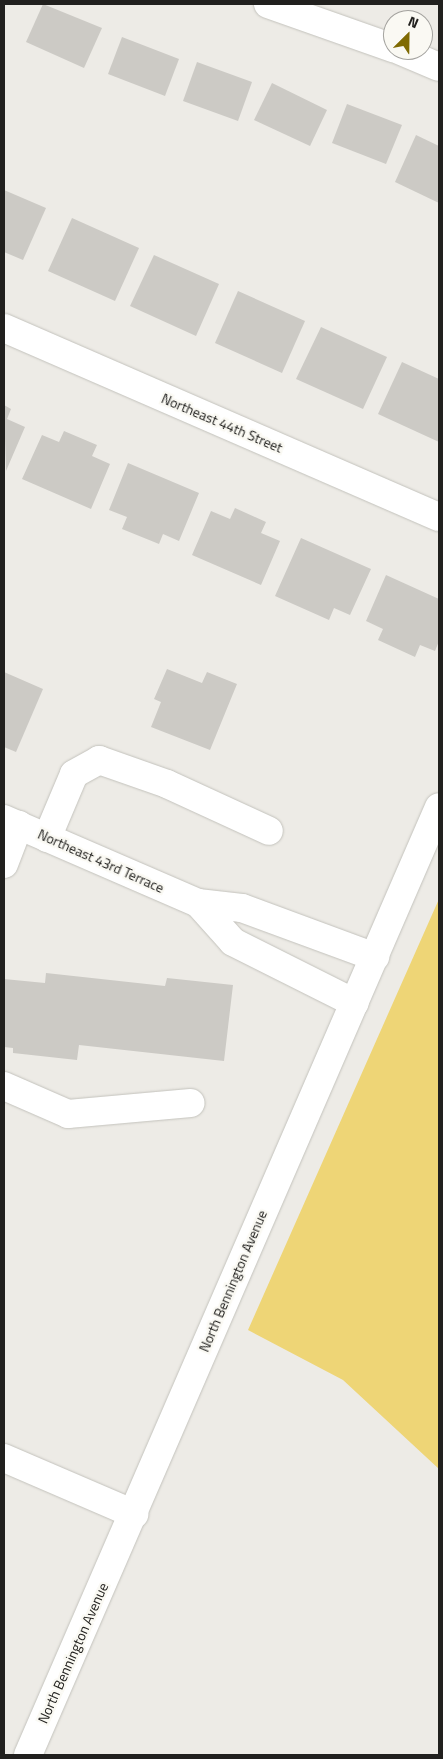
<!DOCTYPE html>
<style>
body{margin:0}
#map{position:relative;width:443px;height:1759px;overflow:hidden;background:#edebe6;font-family:"Titillium Web",sans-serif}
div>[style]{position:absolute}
.green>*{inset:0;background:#eed576}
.building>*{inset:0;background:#cccac5}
.roads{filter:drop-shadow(0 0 1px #c3c2bc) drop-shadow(0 0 1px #c3c2bc)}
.minor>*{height:28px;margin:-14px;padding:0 14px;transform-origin:14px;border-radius:14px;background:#fff}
span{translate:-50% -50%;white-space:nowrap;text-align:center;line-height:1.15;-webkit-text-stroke:4.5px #faf9f3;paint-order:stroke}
.street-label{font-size:14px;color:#21201e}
.frame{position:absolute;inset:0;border:5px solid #21201e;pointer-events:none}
.north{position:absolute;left:383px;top:10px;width:50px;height:50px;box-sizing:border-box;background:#faf9f3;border:1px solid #a3a29e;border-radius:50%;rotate:23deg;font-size:14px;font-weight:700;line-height:20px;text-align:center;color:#21201e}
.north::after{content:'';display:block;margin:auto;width:18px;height:22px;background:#7f6a02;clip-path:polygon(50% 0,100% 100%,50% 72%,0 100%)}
</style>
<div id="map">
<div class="green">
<i style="clip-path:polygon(439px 899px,439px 1469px,343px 1380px,248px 1330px)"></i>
</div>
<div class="building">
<i style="clip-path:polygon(43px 4px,102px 28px,84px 68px,26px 42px)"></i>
<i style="clip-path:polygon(122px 37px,179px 59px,165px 96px,108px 74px)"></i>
<i style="clip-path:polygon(197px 62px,252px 82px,238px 121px,183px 101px)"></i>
<i style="clip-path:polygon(272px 83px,327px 110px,310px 146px,254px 120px)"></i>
<i style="clip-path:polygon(347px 104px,402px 125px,386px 164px,332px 143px)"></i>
<i style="clip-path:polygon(416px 135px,439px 146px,439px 203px,395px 182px)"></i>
<i style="clip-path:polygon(4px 190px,46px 208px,23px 260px,4px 252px)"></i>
<i style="clip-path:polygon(72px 218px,139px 248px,115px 301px,48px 271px)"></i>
<i style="clip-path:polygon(154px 255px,219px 284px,196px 336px,130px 306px)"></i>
<i style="clip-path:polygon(238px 291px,305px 321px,282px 373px,215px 343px)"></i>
<i style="clip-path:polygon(321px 327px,387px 357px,363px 409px,296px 379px)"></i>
<i style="clip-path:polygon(402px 362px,439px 379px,439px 442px,378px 414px)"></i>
<i style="clip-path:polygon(4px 405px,11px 409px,7px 419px,25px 427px,6px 471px)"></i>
<i style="clip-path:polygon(64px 431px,97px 445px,92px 456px,110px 464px,91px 509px,22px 479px,42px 435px,59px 442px)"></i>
<i style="clip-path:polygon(128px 463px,199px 493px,179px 541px,163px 534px,159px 544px,122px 529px,127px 517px,109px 510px)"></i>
<i style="clip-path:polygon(235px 508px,266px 522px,261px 533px,280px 541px,261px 585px,192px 555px,211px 511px,230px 519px)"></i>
<i style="clip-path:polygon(301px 538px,371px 569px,350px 615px,334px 608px,329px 620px,275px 596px)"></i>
<i style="clip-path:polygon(386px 575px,439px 599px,439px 641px,435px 651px,420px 645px,415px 657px,378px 640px,383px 629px,366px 621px)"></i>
<i style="clip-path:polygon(167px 669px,202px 683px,207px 672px,237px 684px,210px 750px,151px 727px,161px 702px,154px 699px)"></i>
<i style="clip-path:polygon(4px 672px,43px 689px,16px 752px,4px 747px)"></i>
<i style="clip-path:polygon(46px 973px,165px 986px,167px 978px,233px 985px,224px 1061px,79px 1045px,77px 1060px,13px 1053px,13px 1048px,4px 1047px,4px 979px,45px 983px)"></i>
</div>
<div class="roads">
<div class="minor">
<i style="left:268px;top:4px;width:133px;rotate:19.4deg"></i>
<i style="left:399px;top:50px;width:43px;rotate:23deg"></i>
<i style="left:4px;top:328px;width:474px;rotate:23.5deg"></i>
<i style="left:4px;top:819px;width:211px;rotate:23.4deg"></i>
<i style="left:198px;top:903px;width:44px;rotate:6.5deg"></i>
<i style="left:242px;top:908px;width:142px;rotate:20.2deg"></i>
<i style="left:47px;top:838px;width:69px;rotate:-67.1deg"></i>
<i style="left:74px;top:774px;width:29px;rotate:-29deg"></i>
<i style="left:99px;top:760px;width:72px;rotate:19.4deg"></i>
<i style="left:167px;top:784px;width:112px;rotate:24.7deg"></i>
<i style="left:4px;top:864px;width:42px;rotate:-69deg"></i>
<i style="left:198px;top:903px;width:52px;rotate:48.1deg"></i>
<i style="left:233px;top:942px;width:136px;rotate:26.6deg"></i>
<i style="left:4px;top:1086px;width:70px;rotate:23.6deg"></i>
<i style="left:68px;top:1114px;width:123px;rotate:-5.1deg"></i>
<i style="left:4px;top:1458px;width:142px;rotate:23.3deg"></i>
<i style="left:28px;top:1755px;width:1033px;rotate:-66.56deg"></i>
</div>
</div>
<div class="street-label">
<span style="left:222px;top:423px;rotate:23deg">Northeast 44th Street</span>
<span style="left:101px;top:861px;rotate:24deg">Northeast 43rd Terrace</span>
<span style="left:233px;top:1281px;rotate:-67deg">North Bennington Avenue</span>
<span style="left:73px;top:1653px;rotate:-66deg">North Bennington Avenue</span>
</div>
<div class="frame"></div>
<div class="north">N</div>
</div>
